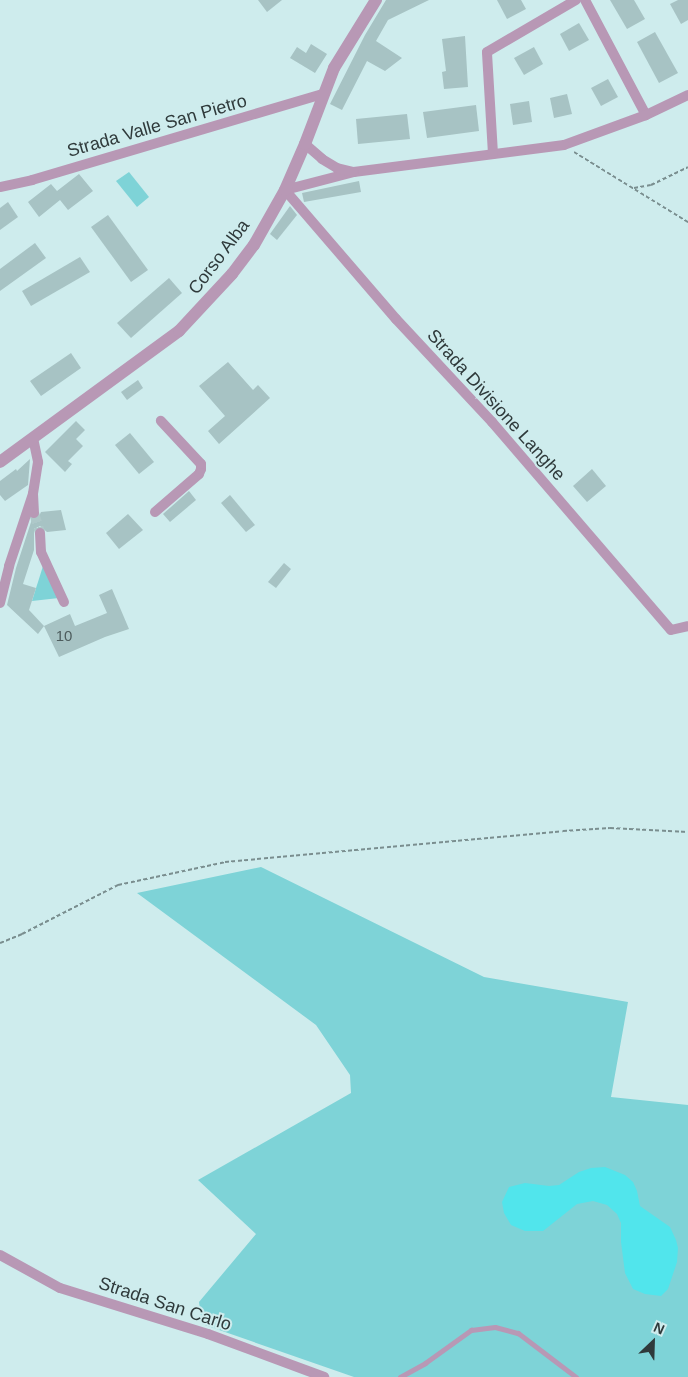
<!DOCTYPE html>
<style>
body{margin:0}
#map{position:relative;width:688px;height:1377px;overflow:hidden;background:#ceeced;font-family:Helvetica,sans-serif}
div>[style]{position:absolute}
.green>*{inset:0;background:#7ed3d7}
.water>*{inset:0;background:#51e5ec}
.building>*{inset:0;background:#a7c3c4}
.minor-tunnel>*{height:10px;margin-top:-5px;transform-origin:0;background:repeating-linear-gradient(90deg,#aec8c9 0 10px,transparent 0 15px)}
.path>*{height:2px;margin-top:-1px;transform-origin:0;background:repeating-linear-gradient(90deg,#7a8e8f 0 4px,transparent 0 6.5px)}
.service>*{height:5px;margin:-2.5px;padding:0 2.5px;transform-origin:2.5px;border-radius:2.5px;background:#b898b5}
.minor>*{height:10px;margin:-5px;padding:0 5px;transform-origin:5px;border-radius:5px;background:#b898b5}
.tertiary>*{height:12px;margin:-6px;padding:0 6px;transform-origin:6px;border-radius:6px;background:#b898b5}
span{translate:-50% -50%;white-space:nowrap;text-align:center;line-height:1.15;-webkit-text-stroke:4px #ceeced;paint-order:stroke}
.number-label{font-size:15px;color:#4d5c5d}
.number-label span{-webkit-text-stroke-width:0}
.street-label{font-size:18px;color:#2f3a3b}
.north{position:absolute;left:628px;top:1317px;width:50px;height:50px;-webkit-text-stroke:4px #ceeced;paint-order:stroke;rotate:24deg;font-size:14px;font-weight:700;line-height:20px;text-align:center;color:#2f3a3b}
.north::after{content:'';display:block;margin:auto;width:18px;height:22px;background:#2f3a3b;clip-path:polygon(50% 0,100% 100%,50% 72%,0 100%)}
</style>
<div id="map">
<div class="green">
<i style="clip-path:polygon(129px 172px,149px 197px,137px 207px,116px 181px)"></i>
<i style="clip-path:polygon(43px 566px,59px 598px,32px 601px)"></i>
<i style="clip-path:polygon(261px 867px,484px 977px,628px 1002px,611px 1097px,688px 1105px,688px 1377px,354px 1377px,202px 1324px,199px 1302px,256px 1234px,198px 1180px,351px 1093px,350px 1075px,316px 1025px,137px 893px)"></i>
</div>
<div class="water">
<i style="clip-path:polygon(605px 1167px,625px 1175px,633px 1182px,637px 1191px,640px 1206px,670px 1227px,676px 1240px,678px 1248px,677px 1262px,668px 1289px,661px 1296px,645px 1294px,633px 1289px,625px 1273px,621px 1242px,621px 1223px,617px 1214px,607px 1205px,593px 1201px,577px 1204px,543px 1231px,525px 1231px,511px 1225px,504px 1213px,502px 1202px,509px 1187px,525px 1183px,549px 1186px,559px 1185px,579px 1172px,591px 1168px)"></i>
</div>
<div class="building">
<i style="clip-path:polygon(258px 0,282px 0,267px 12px)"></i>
<i style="clip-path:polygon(386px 0,429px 0,388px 20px,376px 41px,402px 58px,385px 71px,367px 61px,342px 110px,330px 104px,365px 35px)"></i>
<i style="clip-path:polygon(497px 0,521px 0,526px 9px,507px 19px)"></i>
<i style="clip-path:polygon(610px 0,634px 0,645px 19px,627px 29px)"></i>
<i style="clip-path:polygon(678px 0,688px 0,688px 20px,681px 24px,670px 4px)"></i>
<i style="clip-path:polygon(579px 23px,589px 40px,569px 51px,560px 34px)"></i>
<i style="clip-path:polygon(655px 32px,678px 73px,659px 83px,637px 42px)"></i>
<i style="clip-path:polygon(465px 36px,468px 87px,444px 89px,442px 72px,446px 71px,442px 39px)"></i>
<i style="clip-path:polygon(311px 44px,327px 54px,315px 73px,290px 58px,297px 47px,306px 53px)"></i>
<i style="clip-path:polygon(534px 47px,543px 64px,524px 75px,514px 58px)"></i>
<i style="clip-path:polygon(608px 79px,618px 97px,601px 106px,591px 88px)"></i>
<i style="clip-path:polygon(567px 94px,572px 114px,554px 118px,550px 98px)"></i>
<i style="clip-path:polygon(529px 101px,532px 122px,513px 125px,510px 104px)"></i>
<i style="clip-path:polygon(476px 105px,479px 131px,427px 138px,423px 112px)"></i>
<i style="clip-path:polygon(407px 114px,410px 139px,358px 144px,356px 119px)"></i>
<i style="clip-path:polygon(79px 174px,93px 191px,68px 210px,60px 200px,39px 217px,28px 202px,51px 184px,57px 191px)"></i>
<i style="clip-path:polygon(359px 181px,361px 192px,304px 202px,302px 193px)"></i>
<i style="clip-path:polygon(8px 202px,18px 217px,0 230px,0 208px)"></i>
<i style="clip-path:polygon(290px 206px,297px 215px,277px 240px,270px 234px)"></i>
<i style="clip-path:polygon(108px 215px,148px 270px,131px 282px,91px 227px)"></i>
<i style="clip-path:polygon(35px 243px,46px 258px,0 291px,0 269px)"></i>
<i style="clip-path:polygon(80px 257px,90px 272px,31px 306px,22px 291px)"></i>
<i style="clip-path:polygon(169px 278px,182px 293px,131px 338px,117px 323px)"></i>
<i style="clip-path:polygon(71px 353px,81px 368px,41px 396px,30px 381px)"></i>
<i style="clip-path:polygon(228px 362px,253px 390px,258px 385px,270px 398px,219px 444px,208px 431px,225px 416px,199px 386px)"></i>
<i style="clip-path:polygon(138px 380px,143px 388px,127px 400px,121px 392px)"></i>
<i style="clip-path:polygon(76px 421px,85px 430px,76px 439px,83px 446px,68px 461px,72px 464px,65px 472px,45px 452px)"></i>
<i style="clip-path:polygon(130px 433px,154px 462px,139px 474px,115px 445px)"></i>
<i style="clip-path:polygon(30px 459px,28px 485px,5px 501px,0 495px,0 481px,16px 469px,17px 471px)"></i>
<i style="clip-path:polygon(592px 469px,606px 486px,587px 502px,573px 486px)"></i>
<i style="clip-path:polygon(189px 491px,196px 500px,170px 522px,163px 514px)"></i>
<i style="clip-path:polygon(230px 495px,255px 525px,246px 532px,221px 503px)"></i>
<i style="clip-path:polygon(61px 510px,66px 530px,47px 532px,40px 526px,34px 529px,34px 550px,23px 584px,36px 588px,29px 610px,44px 626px,38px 634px,7px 605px,16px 568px,32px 519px,38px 518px,41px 512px)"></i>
<i style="clip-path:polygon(128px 514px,143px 530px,119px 549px,106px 533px)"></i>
<i style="clip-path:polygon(284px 563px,291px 569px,276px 588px,268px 582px)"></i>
<i style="clip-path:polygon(112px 589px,129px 629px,105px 637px,59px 657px,44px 626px,70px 614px,75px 626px,107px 613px,99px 595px)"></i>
</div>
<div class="minor-tunnel">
<i style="left:34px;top:513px;width:21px;rotate:73deg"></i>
</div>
<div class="path">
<i style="left:574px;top:152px;width:134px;rotate:31.6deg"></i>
<i style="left:634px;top:188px;width:17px;rotate:-10deg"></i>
<i style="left:651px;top:185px;width:41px;rotate:-25.9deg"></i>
<i style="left:0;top:943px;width:24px;rotate:-22deg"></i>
<i style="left:22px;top:934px;width:108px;rotate:-27deg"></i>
<i style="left:118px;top:885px;width:109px;rotate:-12.1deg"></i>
<i style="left:225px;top:862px;width:339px;rotate:-5.2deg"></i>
<i style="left:563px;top:831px;width:47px;rotate:-3.7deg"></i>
<i style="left:610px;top:828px;width:78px;rotate:2.9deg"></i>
</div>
<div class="service">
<i style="left:400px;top:1377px;width:29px;rotate:-29deg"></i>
<i style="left:425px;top:1363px;width:57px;rotate:-35.7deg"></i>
<i style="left:471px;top:1330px;width:24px;rotate:-7deg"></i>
<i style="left:495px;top:1327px;width:24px;rotate:15deg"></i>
<i style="left:518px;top:1333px;width:73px;rotate:37.2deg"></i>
</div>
<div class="minor">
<i style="left:585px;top:0;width:130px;rotate:62.1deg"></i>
<i style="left:688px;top:95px;width:47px;rotate:154.5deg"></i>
<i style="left:646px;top:115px;width:87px;rotate:159.9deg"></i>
<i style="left:564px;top:145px;width:212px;rotate:172.7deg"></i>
<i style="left:354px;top:172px;width:71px;rotate:165.4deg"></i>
<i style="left:285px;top:190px;width:170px;rotate:49.3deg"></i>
<i style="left:396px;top:319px;width:141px;rotate:47deg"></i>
<i style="left:492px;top:422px;width:274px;rotate:49.3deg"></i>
<i style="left:671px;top:630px;width:17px;rotate:-13deg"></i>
<i style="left:305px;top:144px;width:23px;rotate:41deg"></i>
<i style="left:322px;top:159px;width:17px;rotate:31deg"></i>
<i style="left:337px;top:168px;width:16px;rotate:14deg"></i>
<i style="left:493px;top:154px;width:102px;rotate:-93.4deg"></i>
<i style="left:487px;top:52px;width:103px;rotate:-30.3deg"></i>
<i style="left:0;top:187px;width:33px;rotate:-12deg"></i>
<i style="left:32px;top:180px;width:303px;rotate:-16.5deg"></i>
<i style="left:33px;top:438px;width:25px;rotate:78deg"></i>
<i style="left:38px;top:462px;width:32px;rotate:99deg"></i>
<i style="left:33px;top:494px;width:19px;rotate:87deg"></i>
<i style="left:155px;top:512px;width:58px;rotate:-40.8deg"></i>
<i style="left:199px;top:474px;width:5px;rotate:-68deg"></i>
<i style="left:201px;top:469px;width:5px;rotate:-90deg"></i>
<i style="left:201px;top:464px;width:59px;rotate:-132.9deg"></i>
<i style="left:40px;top:533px;width:19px;rotate:87deg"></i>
<i style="left:41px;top:552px;width:55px;rotate:65.3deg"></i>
<i style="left:0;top:603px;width:38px;rotate:-76deg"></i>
<i style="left:9px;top:566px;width:76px;rotate:-71.6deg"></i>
<i style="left:0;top:1255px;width:68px;rotate:28.8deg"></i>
<i style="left:60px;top:1288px;width:155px;rotate:17.3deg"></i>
<i style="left:208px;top:1334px;width:124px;rotate:20.3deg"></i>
</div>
<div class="tertiary">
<i style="left:0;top:462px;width:222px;rotate:-36.2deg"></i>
<i style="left:179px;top:331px;width:78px;rotate:-47.1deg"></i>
<i style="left:232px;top:274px;width:36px;rotate:-53deg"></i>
<i style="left:254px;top:245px;width:63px;rotate:-60.6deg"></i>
<i style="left:285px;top:190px;width:50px;rotate:-66.5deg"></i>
<i style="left:305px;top:144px;width:81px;rotate:-69.1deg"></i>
<i style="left:334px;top:68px;width:80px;rotate:-58.3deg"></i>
</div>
<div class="number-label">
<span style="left:64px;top:636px">10</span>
</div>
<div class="street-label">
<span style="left:157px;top:126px;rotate:-16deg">Strada Valle San Pietro</span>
<span style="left:219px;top:257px;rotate:-53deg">Corso Alba</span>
<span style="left:496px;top:405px;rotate:48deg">Strada Divisione Langhe</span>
<span style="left:165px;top:1304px;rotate:18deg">Strada San Carlo</span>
</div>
<div class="north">N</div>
</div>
